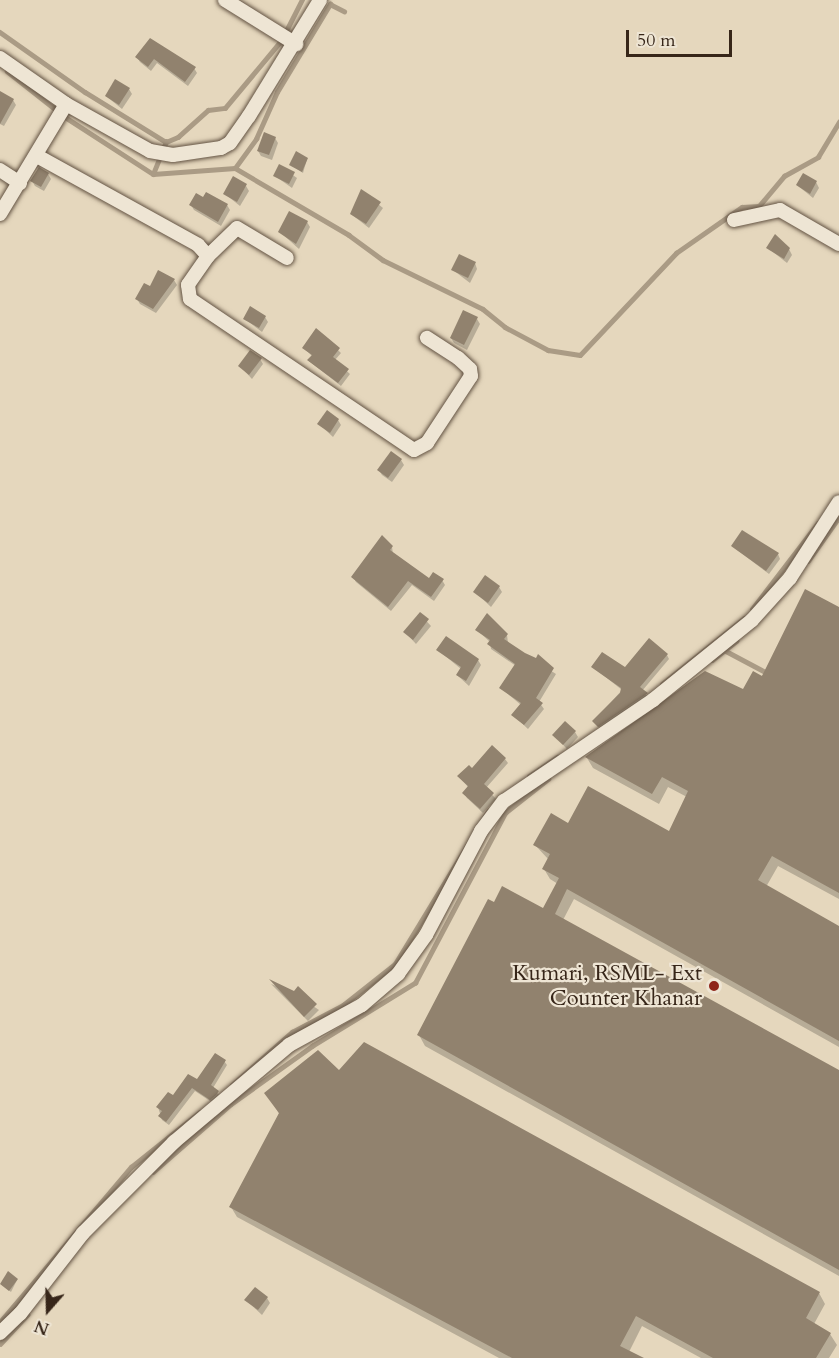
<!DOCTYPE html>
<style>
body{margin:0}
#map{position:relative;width:839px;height:1358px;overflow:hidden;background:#e5d7bd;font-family:Cardo,serif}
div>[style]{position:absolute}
.shadow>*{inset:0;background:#0003}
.stream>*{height:4.5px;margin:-2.25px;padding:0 2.25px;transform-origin:2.25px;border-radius:2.25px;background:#aa9b85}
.building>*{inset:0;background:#91826e}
.roads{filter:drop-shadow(0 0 2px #625242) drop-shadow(0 0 2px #625242)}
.minor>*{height:14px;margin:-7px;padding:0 7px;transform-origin:7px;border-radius:7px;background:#eee5d4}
.dots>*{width:16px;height:16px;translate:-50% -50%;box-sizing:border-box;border:3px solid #eee5d4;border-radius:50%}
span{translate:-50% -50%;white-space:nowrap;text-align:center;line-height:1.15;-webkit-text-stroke:4.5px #eee5d4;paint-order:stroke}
.poi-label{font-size:22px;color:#372619}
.right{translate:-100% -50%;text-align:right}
.north{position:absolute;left:18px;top:1280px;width:60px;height:60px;-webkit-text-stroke:4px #eee5d4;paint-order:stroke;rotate:200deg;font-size:16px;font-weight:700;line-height:24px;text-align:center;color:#372619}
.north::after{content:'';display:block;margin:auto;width:21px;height:27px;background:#372619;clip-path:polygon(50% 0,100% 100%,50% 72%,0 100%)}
.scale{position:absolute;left:626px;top:30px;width:106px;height:27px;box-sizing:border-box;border:3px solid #372619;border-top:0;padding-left:8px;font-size:18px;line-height:21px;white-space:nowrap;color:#372619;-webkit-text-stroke:4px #eee5d4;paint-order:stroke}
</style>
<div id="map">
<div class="shadow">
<i style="clip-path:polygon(151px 40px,194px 68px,197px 73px,188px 86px,157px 63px,151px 71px,140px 62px,137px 57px)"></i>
<i style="clip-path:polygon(129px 89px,132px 94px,122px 109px,106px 96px)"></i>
<i style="clip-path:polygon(0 100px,13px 100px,16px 105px,4px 126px,0 124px)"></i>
<i style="clip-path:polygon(275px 138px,278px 143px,272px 160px,261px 156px,258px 151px)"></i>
<i style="clip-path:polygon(307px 159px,303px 173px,291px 165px)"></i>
<i style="clip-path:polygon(280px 166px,297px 178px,292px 188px,275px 176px)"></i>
<i style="clip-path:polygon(48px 174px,51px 179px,44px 191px,35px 186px,32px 181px)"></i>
<i style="clip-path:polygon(816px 182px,819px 188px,813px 198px,797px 185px)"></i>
<i style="clip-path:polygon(246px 186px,249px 191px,240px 206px,225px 194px)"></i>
<i style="clip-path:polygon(362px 191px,383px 208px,369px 228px,351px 214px)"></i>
<i style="clip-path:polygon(204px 199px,227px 205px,230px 210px,221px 226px,194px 210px,191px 205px)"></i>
<i style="clip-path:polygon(307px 222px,310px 227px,299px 249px,280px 232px)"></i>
<i style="clip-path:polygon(768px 248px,789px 249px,792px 255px,787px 263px)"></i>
<i style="clip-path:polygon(475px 263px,477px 269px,470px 283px,453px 270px)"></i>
<i style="clip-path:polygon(174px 280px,177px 285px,156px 313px,140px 304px,137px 299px,150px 288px)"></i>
<i style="clip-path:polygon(265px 317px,268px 322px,262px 332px,245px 319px)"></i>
<i style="clip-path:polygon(477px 319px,480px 324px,467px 350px,454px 343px,451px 338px)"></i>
<i style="clip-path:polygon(317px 330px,341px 353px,335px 360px,350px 374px,341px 386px,309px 361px,312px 356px,304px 348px)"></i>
<i style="clip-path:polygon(260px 359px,263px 364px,252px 379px,240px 366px)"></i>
<i style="clip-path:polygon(338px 420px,341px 425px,333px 437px,319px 424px)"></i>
<i style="clip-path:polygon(401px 460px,404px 465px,392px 482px,382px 475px,379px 470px)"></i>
<i style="clip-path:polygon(732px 546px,778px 554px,780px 559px,769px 574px)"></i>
<i style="clip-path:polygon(392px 547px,393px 554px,429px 580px,442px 580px,445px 585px,434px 601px,412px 585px,391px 611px,356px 582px,353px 577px)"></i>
<i style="clip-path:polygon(499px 587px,502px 592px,491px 607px,475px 592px)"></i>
<i style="clip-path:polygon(839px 609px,839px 899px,778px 866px,766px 887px,839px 927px,839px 1047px,574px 899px,563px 920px,839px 1072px,839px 1276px,425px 1046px,419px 1035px,494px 904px,544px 910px,558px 884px,550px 879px,544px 869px,549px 860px,535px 845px,568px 825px,670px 833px,687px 797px,668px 787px,659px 804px,593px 768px,587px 758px,744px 691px)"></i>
<i style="clip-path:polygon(420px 614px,431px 626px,416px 644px,405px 632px)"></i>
<i style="clip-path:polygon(477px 630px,507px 635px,508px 643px,556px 674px,539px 702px,544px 709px,528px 729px,513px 715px,521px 705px,501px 688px,516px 666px,491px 649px,490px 642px)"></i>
<i style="clip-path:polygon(438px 650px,478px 660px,481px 665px,469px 686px,457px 675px,461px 669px)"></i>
<i style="clip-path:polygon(667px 655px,669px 659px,642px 691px,649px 698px,601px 730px,594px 721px,622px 690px,593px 667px,625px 669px)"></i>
<i style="clip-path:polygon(575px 732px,578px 737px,567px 749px,554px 735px)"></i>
<i style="clip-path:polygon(505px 759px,508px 763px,486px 788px,496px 799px,483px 813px,467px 798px,464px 793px,469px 788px,459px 777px)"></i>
<i style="clip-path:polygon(271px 984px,294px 993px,319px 1010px,308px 1021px)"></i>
<i style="clip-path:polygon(224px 1061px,227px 1065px,213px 1088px,220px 1096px,213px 1103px,195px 1091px,169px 1125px,162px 1120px,158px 1107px)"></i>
<i style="clip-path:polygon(339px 1072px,819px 1293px,825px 1304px,814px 1324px,830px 1334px,837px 1345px,829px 1358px,701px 1358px,642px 1326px,629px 1352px,641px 1358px,499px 1358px,237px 1217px,231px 1207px,280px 1115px,266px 1093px)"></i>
<i style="clip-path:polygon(17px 1280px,11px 1292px,1px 1284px)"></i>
<i style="clip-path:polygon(267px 1298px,270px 1303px,262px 1315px,246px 1300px)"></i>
</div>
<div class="stream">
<i style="left:286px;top:31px;width:35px;rotate:-63deg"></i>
<i style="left:0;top:32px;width:104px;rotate:35.2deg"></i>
<i style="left:85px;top:92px;width:95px;rotate:31.7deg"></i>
<i style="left:7px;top:71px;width:61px;rotate:38.4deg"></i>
<i style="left:65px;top:117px;width:105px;rotate:32.9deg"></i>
<i style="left:153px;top:174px;width:82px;rotate:-4.2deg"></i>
<i style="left:235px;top:168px;width:132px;rotate:30.4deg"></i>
<i style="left:349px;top:235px;width:42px;rotate:36.3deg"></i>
<i style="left:383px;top:260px;width:111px;rotate:26.1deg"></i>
<i style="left:483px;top:309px;width:28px;rotate:39deg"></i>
<i style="left:505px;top:327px;width:49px;rotate:28.1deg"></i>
<i style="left:548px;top:350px;width:32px;rotate:9deg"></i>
<i style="left:580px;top:355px;width:140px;rotate:-46.7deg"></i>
<i style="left:676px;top:253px;width:80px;rotate:-34.9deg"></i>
<i style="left:742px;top:207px;width:17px;rotate:-3deg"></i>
<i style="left:759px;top:206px;width:39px;rotate:-50deg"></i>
<i style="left:784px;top:176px;width:39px;rotate:-29deg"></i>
<i style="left:818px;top:157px;width:41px;rotate:-59deg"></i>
<i style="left:235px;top:168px;width:36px;rotate:-54deg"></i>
<i style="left:256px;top:139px;width:51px;rotate:-65.9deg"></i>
<i style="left:277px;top:92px;width:103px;rotate:-58.9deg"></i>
<i style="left:330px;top:4px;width:16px;rotate:27deg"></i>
<i style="left:153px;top:174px;width:35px;rotate:-68deg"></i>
<i style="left:166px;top:142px;width:13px;rotate:-23deg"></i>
<i style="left:178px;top:137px;width:40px;rotate:-42deg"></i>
<i style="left:208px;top:110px;width:17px;rotate:-7deg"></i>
<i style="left:225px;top:108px;width:86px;rotate:-50.2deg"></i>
<i style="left:808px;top:561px;width:54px;rotate:-54.8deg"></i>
<i style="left:752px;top:609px;width:108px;rotate:-52.5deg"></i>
<i style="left:726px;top:651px;width:49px;rotate:28.1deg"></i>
<i style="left:712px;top:660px;width:31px;rotate:-38deg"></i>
<i style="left:662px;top:684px;width:105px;rotate:-38.8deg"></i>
<i style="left:529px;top:776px;width:34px;rotate:-34deg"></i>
<i style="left:232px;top:1085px;width:80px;rotate:-41.5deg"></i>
<i style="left:292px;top:1032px;width:58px;rotate:-27.9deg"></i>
<i style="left:343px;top:1005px;width:66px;rotate:-38.3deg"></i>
<i style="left:395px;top:964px;width:179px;rotate:-58.7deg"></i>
<i style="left:153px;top:1172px;width:103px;rotate:-41.1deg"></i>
<i style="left:231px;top:1104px;width:100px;rotate:-35.6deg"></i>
<i style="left:312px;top:1046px;width:121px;rotate:-31.5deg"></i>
<i style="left:415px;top:983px;width:192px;rotate:-62.1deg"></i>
<i style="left:505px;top:813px;width:55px;rotate:-38.3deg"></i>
<i style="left:0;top:1322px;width:203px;rotate:-49.8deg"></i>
<i style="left:131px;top:1167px;width:88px;rotate:-38.6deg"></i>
<i style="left:0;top:1344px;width:40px;rotate:-47deg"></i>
</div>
<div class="building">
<i style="clip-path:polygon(150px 38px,196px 67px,185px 82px,154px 59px,148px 67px,135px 57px)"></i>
<i style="clip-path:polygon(115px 79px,130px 88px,119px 105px,105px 96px)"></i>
<i style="clip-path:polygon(0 91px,14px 99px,0 124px)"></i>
<i style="clip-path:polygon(264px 132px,276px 137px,269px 155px,257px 151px)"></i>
<i style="clip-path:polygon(296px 151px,308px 158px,302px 172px,289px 165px)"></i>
<i style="clip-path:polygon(279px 164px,295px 172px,289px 184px,273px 176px)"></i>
<i style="clip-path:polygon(39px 167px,49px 173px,41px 187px,30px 181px)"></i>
<i style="clip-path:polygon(803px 173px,817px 181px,810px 194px,796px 185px)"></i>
<i style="clip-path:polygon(233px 176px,247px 184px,237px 202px,223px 194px)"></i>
<i style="clip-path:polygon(361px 189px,381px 202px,366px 224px,350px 214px)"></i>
<i style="clip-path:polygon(206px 192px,228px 204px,218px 222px,189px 205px,196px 193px,203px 197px)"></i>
<i style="clip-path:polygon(289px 211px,308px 221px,296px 244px,278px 232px)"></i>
<i style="clip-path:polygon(775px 234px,790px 248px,784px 259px,766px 248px)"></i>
<i style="clip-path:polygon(459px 254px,476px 262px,468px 278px,451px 270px)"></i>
<i style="clip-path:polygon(158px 270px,175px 279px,153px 309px,135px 299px,144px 283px,150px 286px)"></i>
<i style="clip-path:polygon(250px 306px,266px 316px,259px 328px,243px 319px)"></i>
<i style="clip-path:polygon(463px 310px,478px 317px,464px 345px,450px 338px)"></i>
<i style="clip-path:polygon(316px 328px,340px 348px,333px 357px,349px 369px,338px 383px,307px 360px,312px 355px,302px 348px)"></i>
<i style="clip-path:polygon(250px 350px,262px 358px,249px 375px,238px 366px)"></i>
<i style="clip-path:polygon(327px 410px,339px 419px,330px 433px,317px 424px)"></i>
<i style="clip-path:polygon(391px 451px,402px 459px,388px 478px,377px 470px)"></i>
<i style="clip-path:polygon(742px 530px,779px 553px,766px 571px,731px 546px)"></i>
<i style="clip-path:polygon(382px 535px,393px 546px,390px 550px,429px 578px,433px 572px,444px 579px,431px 597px,408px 581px,388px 607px,351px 577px)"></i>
<i style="clip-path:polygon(485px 575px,500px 586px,488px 603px,473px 592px)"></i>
<i style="clip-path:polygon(805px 589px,839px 607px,839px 893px,772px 856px,758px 880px,839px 926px,839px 1041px,567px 889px,555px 914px,839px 1070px,839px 1270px,417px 1035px,488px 899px,494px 902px,502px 886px,543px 908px,559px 878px,542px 869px,550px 854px,533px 845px,551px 813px,568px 823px,588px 786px,669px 831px,688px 791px,662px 777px,652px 794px,585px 757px,705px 671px,743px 689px,753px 671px,762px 676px)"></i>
<i style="clip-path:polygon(420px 612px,429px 619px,413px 640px,403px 632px)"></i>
<i style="clip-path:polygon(487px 613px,508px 634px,504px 639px,525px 653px,536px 658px,538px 654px,554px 668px,536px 698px,543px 703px,524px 725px,511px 715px,521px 703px,499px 688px,515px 664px,487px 644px,490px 640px,475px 630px)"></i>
<i style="clip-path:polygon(446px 636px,479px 659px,466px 681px,456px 675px,461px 667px,436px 650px)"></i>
<i style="clip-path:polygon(649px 638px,668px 654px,640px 687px,648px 693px,598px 727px,592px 721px,620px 693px,621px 688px,591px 667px,602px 652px,625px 667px)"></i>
<i style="clip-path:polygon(565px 721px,576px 731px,563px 745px,552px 735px)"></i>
<i style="clip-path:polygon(492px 745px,506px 758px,484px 784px,494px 793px,480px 809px,462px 793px,468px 786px,457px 776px,469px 765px,472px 768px)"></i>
<i style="clip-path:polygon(269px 979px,294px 991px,298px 986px,317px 1004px,304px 1017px)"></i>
<i style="clip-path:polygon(364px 1042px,820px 1292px,806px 1318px,831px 1333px,816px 1358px,713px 1358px,636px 1316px,620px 1346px,644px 1358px,512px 1358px,229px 1207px,279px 1113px,264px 1093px,318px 1050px,339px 1070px)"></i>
<i style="clip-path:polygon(215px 1053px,226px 1060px,211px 1085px,219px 1091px,216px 1095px,210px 1100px,192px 1088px,166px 1122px,158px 1116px,162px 1111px,156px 1107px,168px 1092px,173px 1095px,188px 1074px,197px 1079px)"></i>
<i style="clip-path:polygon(8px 1271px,18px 1279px,9px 1291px,0 1284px)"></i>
<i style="clip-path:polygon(255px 1287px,268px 1297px,258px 1310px,244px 1300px)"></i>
</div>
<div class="roads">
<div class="minor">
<i style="left:225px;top:0;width:84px;rotate:31.8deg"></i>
<i style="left:0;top:58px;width:80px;rotate:34.9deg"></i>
<i style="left:66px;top:104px;width:96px;rotate:29.2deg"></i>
<i style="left:150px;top:151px;width:23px;rotate:10deg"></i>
<i style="left:173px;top:155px;width:49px;rotate:-8.3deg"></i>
<i style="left:221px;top:148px;width:10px;rotate:-29deg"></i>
<i style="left:230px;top:143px;width:33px;rotate:-55deg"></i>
<i style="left:249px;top:116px;width:136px;rotate:-58.5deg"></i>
<i style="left:37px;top:156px;width:184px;rotate:28.9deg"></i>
<i style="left:198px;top:245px;width:15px;rotate:48deg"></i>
<i style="left:208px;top:256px;width:35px;rotate:125deg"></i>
<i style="left:188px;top:285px;width:14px;rotate:82deg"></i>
<i style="left:190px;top:299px;width:270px;rotate:34deg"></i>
<i style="left:414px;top:450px;width:15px;rotate:-28deg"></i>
<i style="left:427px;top:443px;width:80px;rotate:-56.7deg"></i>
<i style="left:471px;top:376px;width:7px;rotate:-98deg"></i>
<i style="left:470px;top:369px;width:16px;rotate:-137deg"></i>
<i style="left:458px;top:358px;width:37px;rotate:-147deg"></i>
<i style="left:0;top:170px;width:24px;rotate:33deg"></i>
<i style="left:0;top:214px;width:128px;rotate:-59deg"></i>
<i style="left:734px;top:220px;width:47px;rotate:-12.3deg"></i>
<i style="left:780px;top:210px;width:68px;rotate:30deg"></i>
<i style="left:208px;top:256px;width:40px;rotate:-44deg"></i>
<i style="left:237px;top:228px;width:58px;rotate:31deg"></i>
<i style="left:0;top:1333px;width:28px;rotate:-44deg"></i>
<i style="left:20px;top:1314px;width:103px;rotate:-52.1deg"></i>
<i style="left:83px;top:1233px;width:129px;rotate:-45deg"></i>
<i style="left:174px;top:1142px;width:150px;rotate:-40.1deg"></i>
<i style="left:289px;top:1045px;width:83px;rotate:-28.7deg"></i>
<i style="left:362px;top:1005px;width:48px;rotate:-40.7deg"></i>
<i style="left:398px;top:974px;width:48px;rotate:-54.3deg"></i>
<i style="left:426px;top:935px;width:118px;rotate:-62.1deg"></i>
<i style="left:481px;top:831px;width:38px;rotate:-53deg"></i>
<i style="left:504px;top:801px;width:180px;rotate:-34.1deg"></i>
<i style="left:653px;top:700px;width:127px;rotate:-38.9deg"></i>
<i style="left:752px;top:620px;width:57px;rotate:-47.9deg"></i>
<i style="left:790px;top:578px;width:90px;rotate:-57.2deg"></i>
</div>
</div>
<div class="dots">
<i style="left:714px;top:986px;background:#8f2418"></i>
</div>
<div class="poi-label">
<span class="right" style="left:702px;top:986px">Kumari, RSML- Ext<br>Counter Khanar</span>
</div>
<div class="north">N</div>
<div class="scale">50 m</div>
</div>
